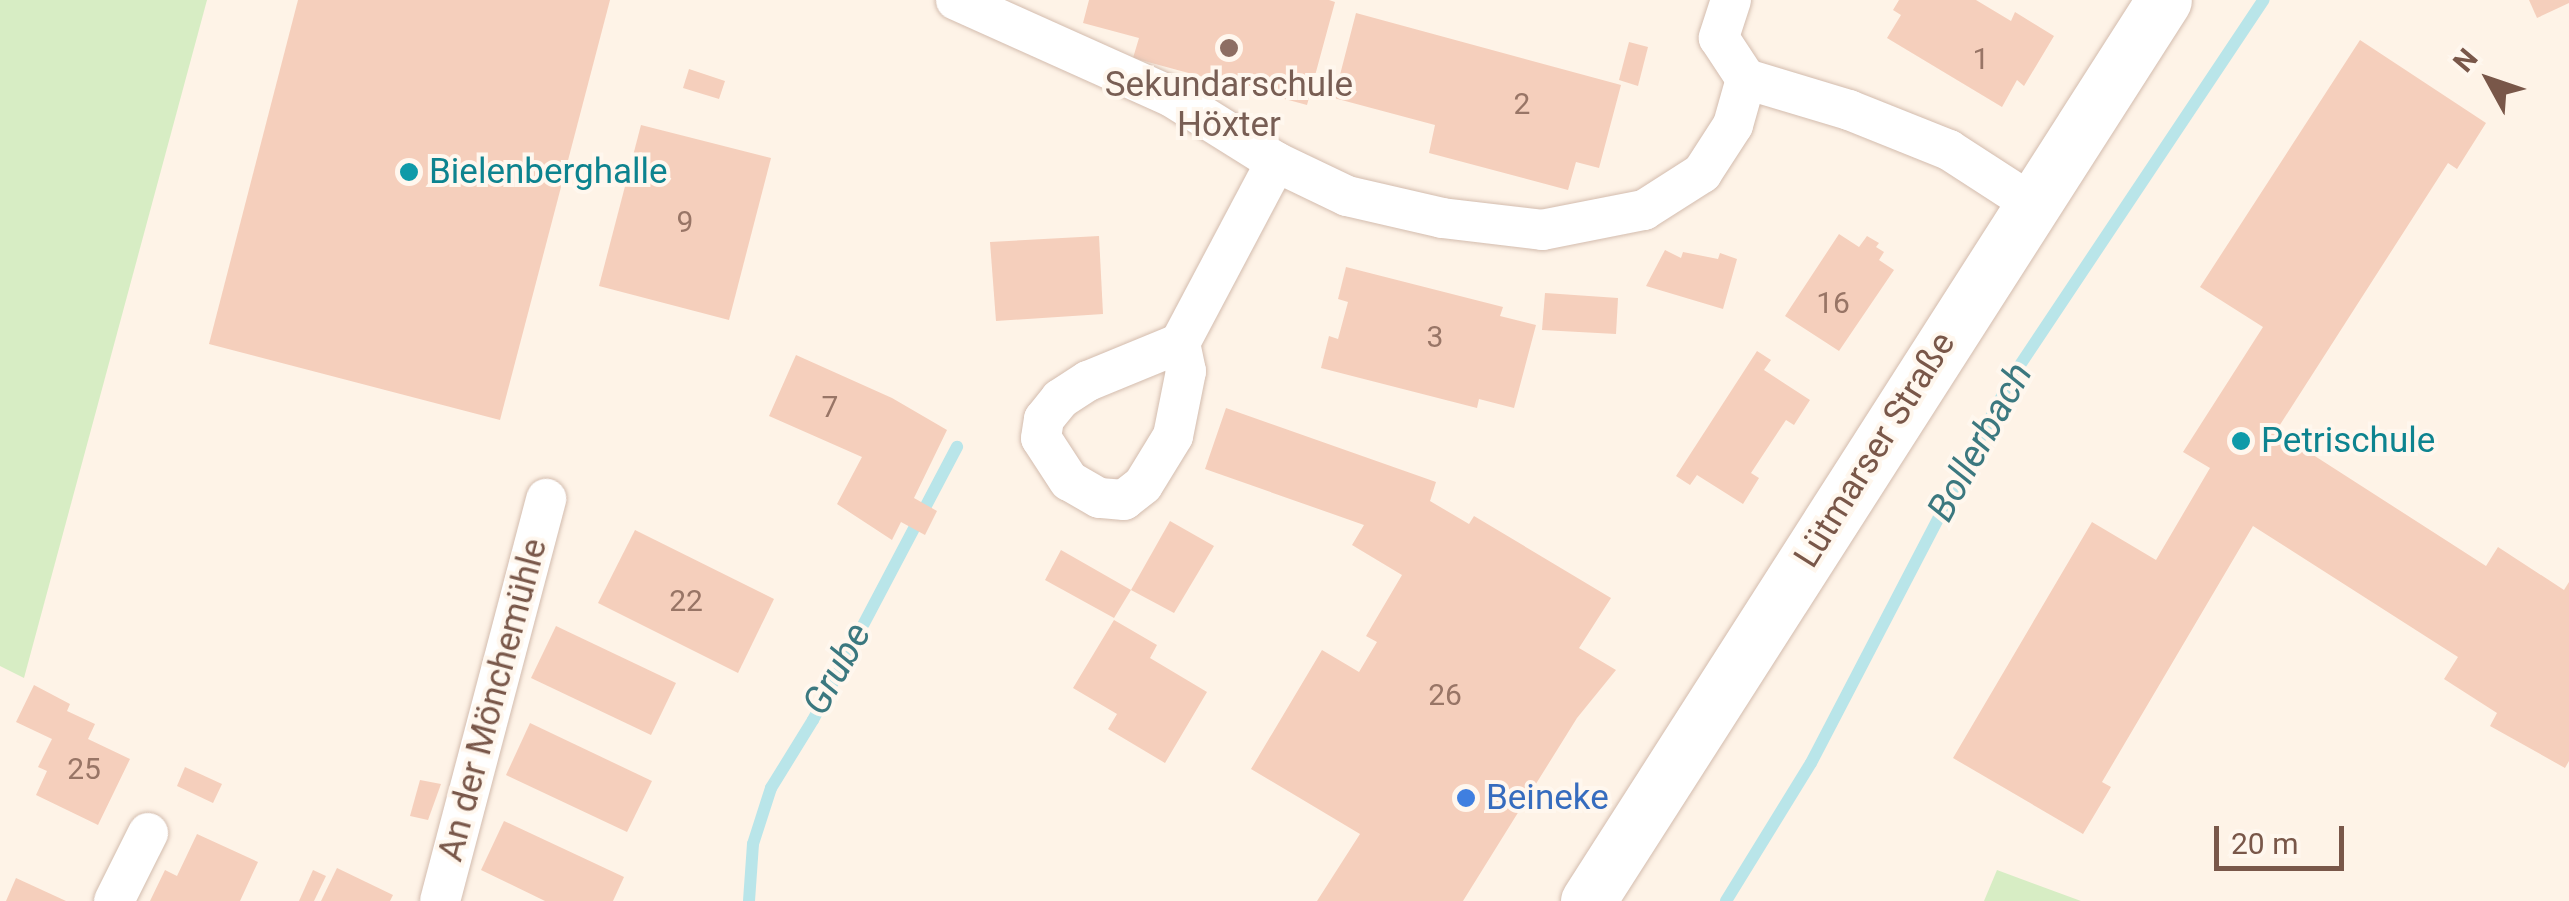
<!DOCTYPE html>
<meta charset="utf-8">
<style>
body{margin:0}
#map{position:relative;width:2569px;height:901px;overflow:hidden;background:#fef3e7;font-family:Roboto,sans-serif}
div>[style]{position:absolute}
.green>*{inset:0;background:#d7edc4}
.stream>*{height:12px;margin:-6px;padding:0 6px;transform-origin:6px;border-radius:6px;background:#b9e5e9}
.building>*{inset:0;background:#f5cfbc}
.roads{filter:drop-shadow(0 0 2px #d3bcae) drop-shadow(0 0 2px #d3bcae)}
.street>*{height:40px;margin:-20px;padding:0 20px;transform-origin:20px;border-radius:20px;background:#fff}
.secondary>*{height:55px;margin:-27.5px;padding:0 27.5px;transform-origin:27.5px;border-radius:27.5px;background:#fff}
.dots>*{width:28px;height:28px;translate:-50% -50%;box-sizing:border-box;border:5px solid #fff7ee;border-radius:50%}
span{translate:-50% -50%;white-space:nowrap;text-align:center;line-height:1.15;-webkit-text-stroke:8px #fff7ee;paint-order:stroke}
.number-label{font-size:30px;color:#987566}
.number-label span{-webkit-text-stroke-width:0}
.education-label{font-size:35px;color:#785e54}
.culture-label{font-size:35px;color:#0d838f}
.left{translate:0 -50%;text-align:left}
.street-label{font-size:35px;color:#795749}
.shop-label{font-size:35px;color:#366cbe}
.water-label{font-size:38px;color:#3b787f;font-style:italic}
.north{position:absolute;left:2439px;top:30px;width:100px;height:100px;-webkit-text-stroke:8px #fff7ee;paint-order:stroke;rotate:310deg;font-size:28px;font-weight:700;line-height:40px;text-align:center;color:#795749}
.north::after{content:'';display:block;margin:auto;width:35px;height:45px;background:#795749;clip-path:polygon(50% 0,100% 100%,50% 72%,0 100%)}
.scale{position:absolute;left:2214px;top:826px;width:130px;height:45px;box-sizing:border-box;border:5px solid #795749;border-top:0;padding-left:12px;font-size:30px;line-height:35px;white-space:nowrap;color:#795749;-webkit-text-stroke:8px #fff7ee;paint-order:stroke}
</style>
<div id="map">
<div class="green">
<i style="clip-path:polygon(0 0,207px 0,24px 678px,0 666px)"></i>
<i style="clip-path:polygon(1997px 870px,2081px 901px,1984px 901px)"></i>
</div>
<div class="stream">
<i style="left:749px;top:901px;width:57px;rotate:-86deg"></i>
<i style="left:753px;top:844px;width:59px;rotate:-72.2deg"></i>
<i style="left:771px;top:788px;width:80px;rotate:-58.3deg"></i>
<i style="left:813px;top:720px;width:309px;rotate:-62.2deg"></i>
<i style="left:1726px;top:901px;width:162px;rotate:-58.4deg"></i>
<i style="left:1811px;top:763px;width:432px;rotate:-62.5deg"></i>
<i style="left:2010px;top:380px;width:457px;rotate:-56.3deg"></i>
</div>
<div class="building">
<i style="clip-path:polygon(298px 0,610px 0,500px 420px,209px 344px)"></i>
<i style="clip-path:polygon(1089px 0,1329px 0,1335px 2px,1307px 105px,1133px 58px,1139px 38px,1083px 23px)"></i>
<i style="clip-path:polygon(1899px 0,1976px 0,2011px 21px,2015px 12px,2054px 36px,2024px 86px,2017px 80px,2002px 107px,1887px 38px,1901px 15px,1893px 10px)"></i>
<i style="clip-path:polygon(2529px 0,2569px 0,2569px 3px,2537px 18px)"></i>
<i style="clip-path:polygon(1356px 13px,1621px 85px,1599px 168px,1576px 162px,1568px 190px,1429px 153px,1435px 125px,1334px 98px)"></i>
<i style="clip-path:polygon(2360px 40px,2486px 123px,2457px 169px,2448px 163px,2276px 431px,2486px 566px,2498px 547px,2564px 590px,2569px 582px,2569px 761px,2565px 768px,2490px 726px,2497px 713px,2444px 679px,2458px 657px,2253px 526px,2102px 782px,2111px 787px,2083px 834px,1953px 758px,2092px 522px,2156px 560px,2210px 468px,2183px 452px,2263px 327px,2200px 287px)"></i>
<i style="clip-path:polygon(1629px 42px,1648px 47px,1638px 86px,1619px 80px)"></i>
<i style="clip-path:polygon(689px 69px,725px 81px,719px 99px,683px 88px)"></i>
<i style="clip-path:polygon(641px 125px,771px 158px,729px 320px,599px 286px)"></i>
<i style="clip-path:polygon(1839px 234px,1859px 247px,1867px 236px,1879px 243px,1876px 247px,1884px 252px,1879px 260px,1894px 270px,1839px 351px,1785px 316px)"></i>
<i style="clip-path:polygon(1099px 236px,1103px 314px,996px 321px,990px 242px)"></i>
<i style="clip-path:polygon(1665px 250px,1681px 258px,1683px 252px,1718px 259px,1720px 253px,1737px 259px,1723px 309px,1646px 286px)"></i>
<i style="clip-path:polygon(1346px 267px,1503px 307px,1500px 316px,1536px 325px,1514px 408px,1479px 399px,1477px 408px,1321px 368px,1329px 336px,1338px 339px,1348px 302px,1338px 299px)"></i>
<i style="clip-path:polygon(1545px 293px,1618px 298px,1616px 334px,1542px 330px)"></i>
<i style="clip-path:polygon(1757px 351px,1771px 360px,1764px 370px,1810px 400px,1794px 425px,1786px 420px,1751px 473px,1759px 478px,1743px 504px,1697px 475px,1690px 485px,1676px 476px)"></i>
<i style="clip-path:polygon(796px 355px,892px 398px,947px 430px,914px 498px,937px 511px,925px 535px,901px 522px,892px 540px,837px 504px,862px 457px,769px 416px)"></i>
<i style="clip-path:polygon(1226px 408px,1436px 482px,1430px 501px,1469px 524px,1474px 516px,1611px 598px,1579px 648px,1616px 670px,1577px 718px,1463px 901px,1317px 901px,1360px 834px,1251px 769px,1322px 650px,1359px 672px,1377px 642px,1366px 636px,1402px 575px,1352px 545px,1364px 525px,1205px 469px)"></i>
<i style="clip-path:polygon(1170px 521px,1214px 546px,1174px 613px,1131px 590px)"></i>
<i style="clip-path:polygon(635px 530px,774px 599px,738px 673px,598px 603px)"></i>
<i style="clip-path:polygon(1061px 550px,1131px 590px,1114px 618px,1045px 580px)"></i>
<i style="clip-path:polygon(1114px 620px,1157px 645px,1150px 658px,1207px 692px,1165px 763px,1108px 729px,1117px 714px,1073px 688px)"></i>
<i style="clip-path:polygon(556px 626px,676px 683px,651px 735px,531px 678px)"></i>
<i style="clip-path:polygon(34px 685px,70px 704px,67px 711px,95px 724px,88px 739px,130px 759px,98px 825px,36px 795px,47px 771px,38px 767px,52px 739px,16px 722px)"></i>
<i style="clip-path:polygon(530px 723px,652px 781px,627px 832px,506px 775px)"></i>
<i style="clip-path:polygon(185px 767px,222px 784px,213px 803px,177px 786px)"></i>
<i style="clip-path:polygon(420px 780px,441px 784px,428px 820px,410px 816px)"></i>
<i style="clip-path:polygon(504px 821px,624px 877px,613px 901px,545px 901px,481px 870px)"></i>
<i style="clip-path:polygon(197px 834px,258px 862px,240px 901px,150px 901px,165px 870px,177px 876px)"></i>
<i style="clip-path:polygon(337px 868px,393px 895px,390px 901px,321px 901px)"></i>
<i style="clip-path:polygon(313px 870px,326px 876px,314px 901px,299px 901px)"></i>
<i style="clip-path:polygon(16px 878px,66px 901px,6px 901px)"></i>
</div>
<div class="roads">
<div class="street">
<i style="left:956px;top:0;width:237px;rotate:24.2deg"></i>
<i style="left:1172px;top:97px;width:123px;rotate:32deg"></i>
<i style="left:1276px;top:162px;width:79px;rotate:25.6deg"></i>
<i style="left:1347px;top:196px;width:98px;rotate:13deg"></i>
<i style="left:1442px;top:218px;width:101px;rotate:6.8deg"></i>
<i style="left:1542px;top:230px;width:104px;rotate:-11.1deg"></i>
<i style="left:1644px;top:210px;width:69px;rotate:-32.5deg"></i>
<i style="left:1702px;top:173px;width:57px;rotate:-57.1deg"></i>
<i style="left:1733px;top:125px;width:48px;rotate:-74.2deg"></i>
<i style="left:1731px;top:0;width:40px;rotate:108deg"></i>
<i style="left:1719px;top:38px;width:49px;rotate:56.6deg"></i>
<i style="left:1746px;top:79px;width:108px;rotate:16.8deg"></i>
<i style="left:1849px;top:110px;width:108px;rotate:21.8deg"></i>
<i style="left:1949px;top:150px;width:98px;rotate:32.9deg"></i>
<i style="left:1180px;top:343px;width:29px;rotate:78deg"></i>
<i style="left:1186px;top:371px;width:66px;rotate:101.3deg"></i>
<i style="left:1173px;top:436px;width:57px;rotate:121.5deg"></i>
<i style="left:1143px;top:485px;width:24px;rotate:142deg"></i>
<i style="left:1124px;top:500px;width:25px;rotate:-175deg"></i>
<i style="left:1099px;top:498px;width:34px;rotate:-150deg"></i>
<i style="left:1069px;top:481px;width:51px;rotate:-123.1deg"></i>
<i style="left:1041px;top:438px;width:19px;rotate:-81deg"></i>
<i style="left:1044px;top:419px;width:26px;rotate:-51deg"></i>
<i style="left:1060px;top:399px;width:33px;rotate:-33deg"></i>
<i style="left:1088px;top:381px;width:100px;rotate:-22.4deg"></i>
<i style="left:1180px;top:343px;width:205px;rotate:-62.1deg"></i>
<i style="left:114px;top:901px;width:76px;rotate:-63.4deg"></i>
<i style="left:440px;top:901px;width:416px;rotate:-75.2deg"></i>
</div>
<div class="secondary">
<i style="left:1588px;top:901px;width:1069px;rotate:-57.41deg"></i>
</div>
</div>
<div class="dots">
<i style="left:1229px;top:48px;background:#8d6e63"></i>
<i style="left:409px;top:172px;background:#0f9aa8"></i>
<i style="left:2241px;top:441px;background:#0f9aa8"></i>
<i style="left:1466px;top:798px;background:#3f7fe0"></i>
</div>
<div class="number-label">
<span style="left:1981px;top:59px">1</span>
<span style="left:1522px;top:104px">2</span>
<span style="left:685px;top:222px">9</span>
<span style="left:1833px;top:303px">16</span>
<span style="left:1435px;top:337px">3</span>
<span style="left:830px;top:407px">7</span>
<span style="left:686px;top:601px">22</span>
<span style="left:1445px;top:695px">26</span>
<span style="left:84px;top:769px">25</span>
</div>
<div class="education-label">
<span style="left:1229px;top:105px">Sekundarschule<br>Höxter</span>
</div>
<div class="culture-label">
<span class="left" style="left:429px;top:172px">Bielenberghalle</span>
<span class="left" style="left:2261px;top:441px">Petrischule</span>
</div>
<div class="street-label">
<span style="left:1875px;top:450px;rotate:-58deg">Lütmarser Straße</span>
<span style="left:493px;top:700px;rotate:-75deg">An der Mönchemühle</span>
</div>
<div class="shop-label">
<span class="left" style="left:1486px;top:798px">Beineke</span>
</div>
<div class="water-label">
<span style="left:1980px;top:442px;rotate:-61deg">Bollerbach</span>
<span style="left:837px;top:669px;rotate:-61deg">Grube</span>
</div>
<div class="north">N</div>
<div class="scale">20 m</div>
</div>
